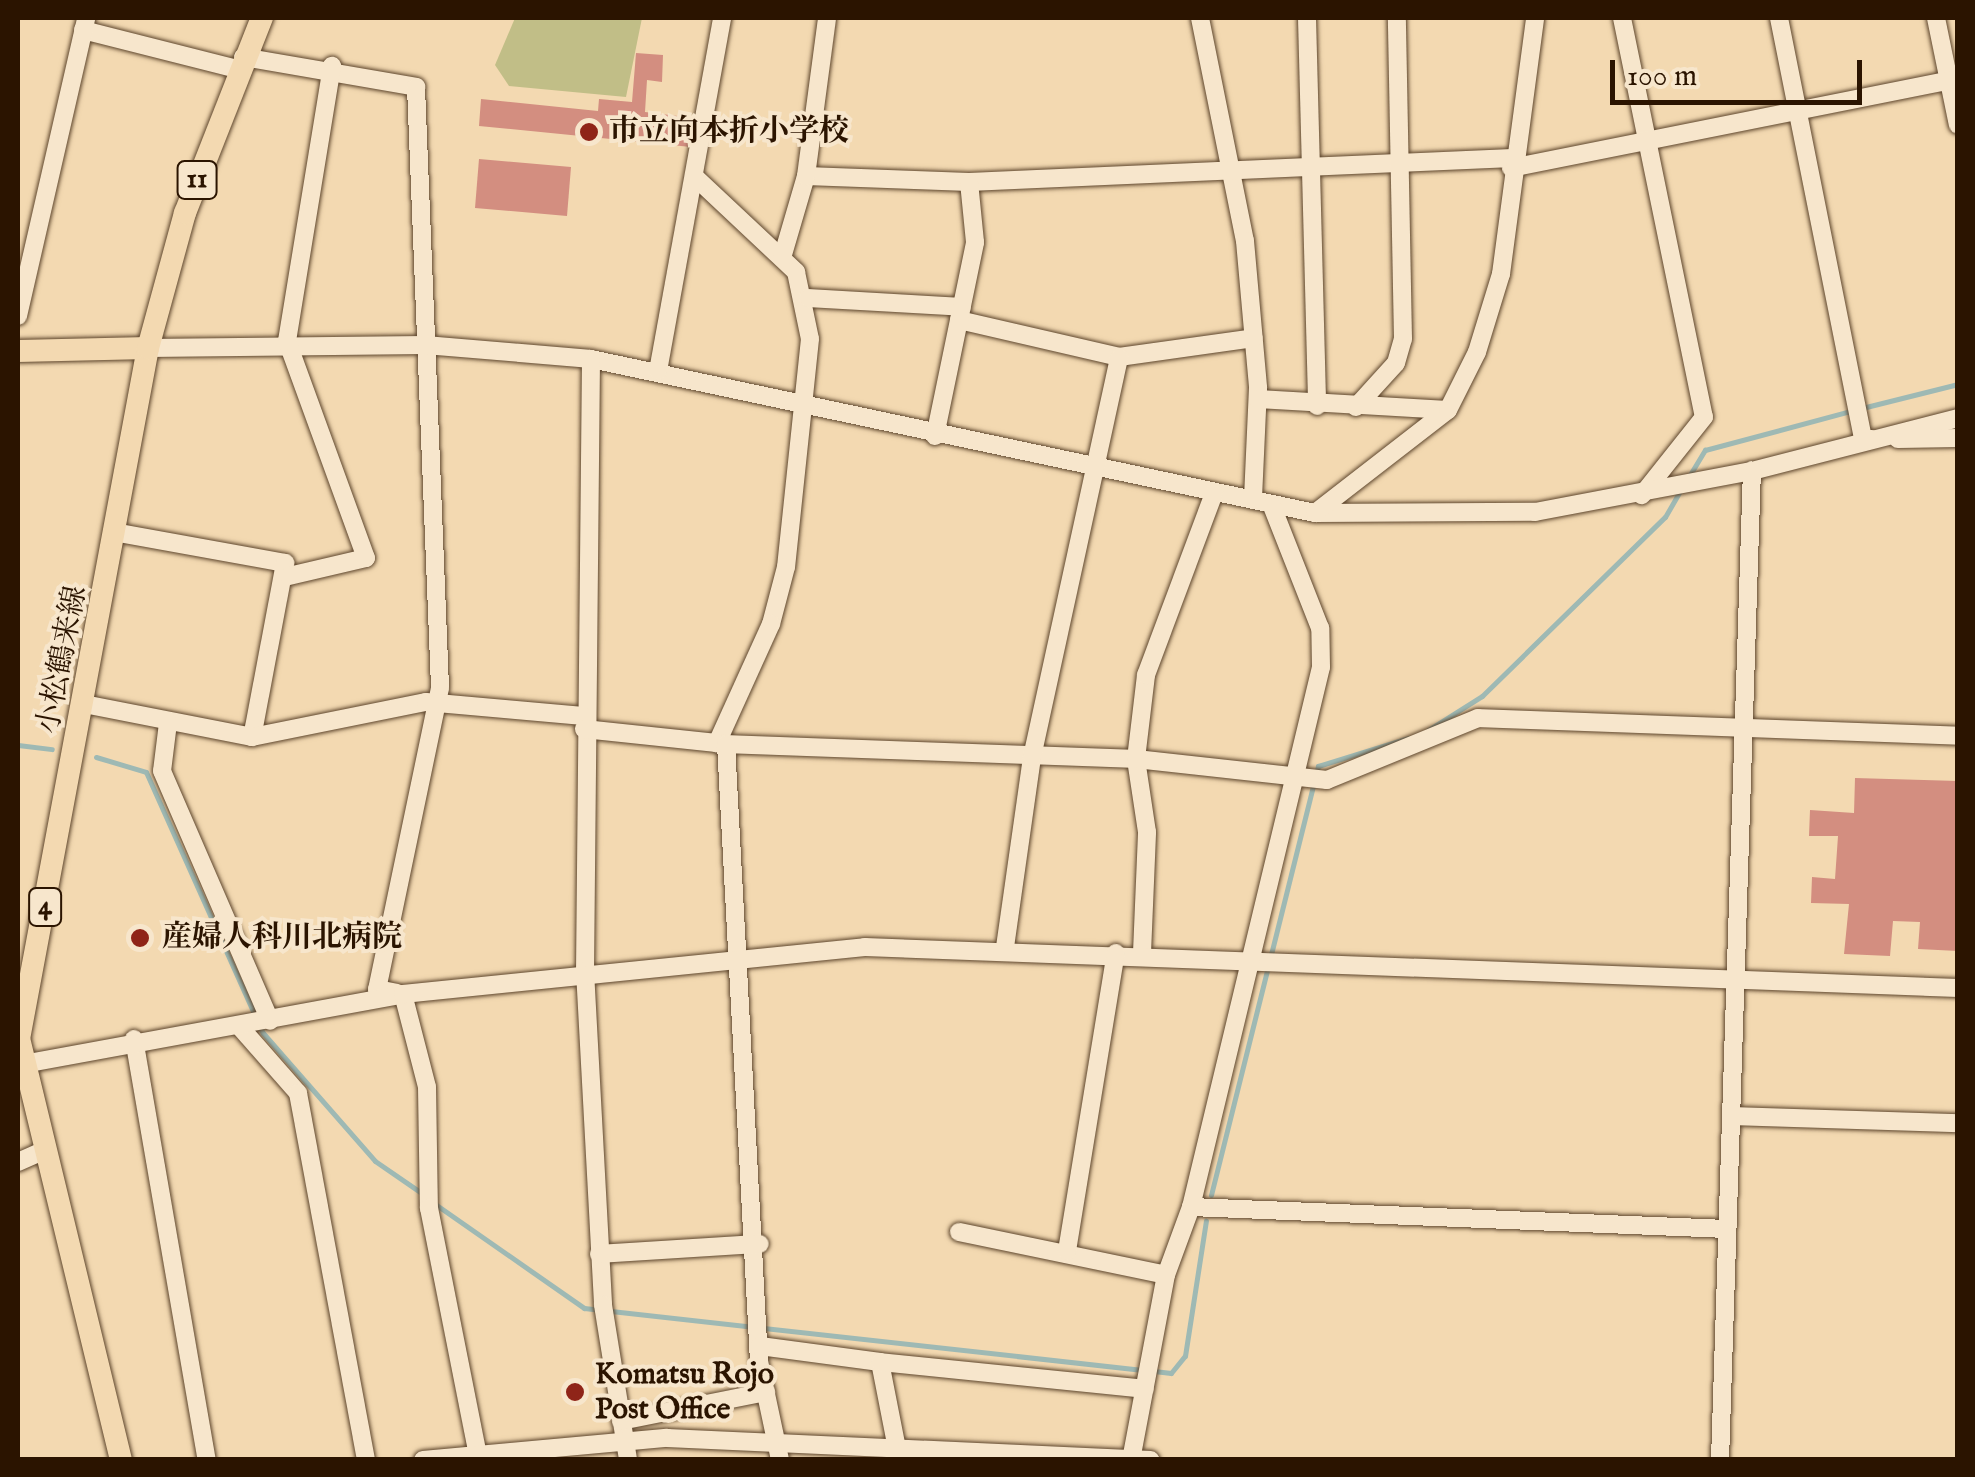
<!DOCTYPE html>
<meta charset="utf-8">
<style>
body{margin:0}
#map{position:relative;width:1975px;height:1477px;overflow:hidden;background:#f3d9b1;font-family:"IM FELL English","Noto Serif JP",serif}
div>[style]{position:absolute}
.green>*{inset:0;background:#c1be87}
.stream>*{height:5px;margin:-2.5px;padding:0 2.5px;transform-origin:2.5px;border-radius:2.5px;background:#9eb9b4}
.building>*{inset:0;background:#d38e80}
.roads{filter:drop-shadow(0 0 2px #5d452c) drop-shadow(0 0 2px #5d452c)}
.minor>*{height:18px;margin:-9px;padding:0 9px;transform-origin:9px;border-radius:9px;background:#f7e6cc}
.major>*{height:22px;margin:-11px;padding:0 11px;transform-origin:11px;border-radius:11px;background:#f3d9b1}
.dots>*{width:28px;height:28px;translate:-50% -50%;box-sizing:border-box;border:5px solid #f7e6cc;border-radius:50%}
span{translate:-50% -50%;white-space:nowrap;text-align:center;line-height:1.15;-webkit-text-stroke:8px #f7e6cc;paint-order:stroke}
.shield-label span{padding:2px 8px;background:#f7e6cc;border:2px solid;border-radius:8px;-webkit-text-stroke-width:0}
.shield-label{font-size:28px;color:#2b1400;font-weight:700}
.poi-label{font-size:30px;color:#2b1400;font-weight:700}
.left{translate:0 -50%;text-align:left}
.street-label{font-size:30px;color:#2b1400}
.frame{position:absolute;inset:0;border:20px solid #2b1400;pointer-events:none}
.scale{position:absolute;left:1610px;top:60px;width:252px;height:45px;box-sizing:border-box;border:5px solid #2b1400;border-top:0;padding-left:12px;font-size:30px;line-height:35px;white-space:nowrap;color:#2b1400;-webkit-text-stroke:8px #f7e6cc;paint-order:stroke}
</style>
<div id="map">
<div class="green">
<i style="clip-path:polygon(515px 18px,642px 18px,626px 97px,509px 86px,495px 65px)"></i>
</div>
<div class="stream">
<i style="left:1862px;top:408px;width:99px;rotate:-14deg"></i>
<i style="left:1688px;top:478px;width:33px;rotate:-59deg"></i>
<i style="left:1705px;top:450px;width:151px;rotate:-15deg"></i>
<i style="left:1428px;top:730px;width:64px;rotate:-32.2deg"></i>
<i style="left:1482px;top:696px;width:256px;rotate:-44.4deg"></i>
<i style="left:1665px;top:517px;width:34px;rotate:-60deg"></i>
<i style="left:18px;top:745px;width:34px;rotate:7deg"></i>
<i style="left:96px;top:757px;width:52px;rotate:16.7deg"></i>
<i style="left:146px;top:772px;width:286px;rotate:65.9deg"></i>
<i style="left:263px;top:1033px;width:170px;rotate:48.8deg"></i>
<i style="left:375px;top:1161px;width:58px;rotate:34.5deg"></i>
<i style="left:1211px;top:1195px;width:442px;rotate:-76deg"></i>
<i style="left:1318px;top:766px;width:94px;rotate:-17.3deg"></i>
<i style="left:435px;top:1204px;width:182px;rotate:34.9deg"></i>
<i style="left:584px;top:1308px;width:562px;rotate:6.33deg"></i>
<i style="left:1154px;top:1371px;width:17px;rotate:7deg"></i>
<i style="left:1171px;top:1373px;width:22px;rotate:-51deg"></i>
<i style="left:1185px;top:1356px;width:137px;rotate:-81.2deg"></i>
</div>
<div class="building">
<i style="clip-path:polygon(636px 53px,663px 55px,662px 82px,647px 80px,645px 112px,694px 118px,691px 147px,479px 126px,481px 99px,598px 111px,599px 99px,632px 102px)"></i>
<i style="clip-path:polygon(479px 159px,571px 167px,567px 216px,475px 208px)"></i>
<i style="clip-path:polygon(1855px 778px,1958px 781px,1958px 951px,1918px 949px,1920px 922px,1893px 921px,1890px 956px,1844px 954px,1849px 904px,1811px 903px,1812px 877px,1835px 879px,1838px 836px,1809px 836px,1810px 810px,1854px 813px)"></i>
</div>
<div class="roads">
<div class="minor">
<i style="left:1200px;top:18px;width:227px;rotate:78.6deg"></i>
<i style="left:1245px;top:241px;width:148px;rotate:84.9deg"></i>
<i style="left:1258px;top:388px;width:110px;rotate:92.6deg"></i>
<i style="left:1307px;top:18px;width:388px;rotate:88.5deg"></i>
<i style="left:1622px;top:18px;width:407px;rotate:78.4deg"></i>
<i style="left:1704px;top:417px;width:100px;rotate:128.5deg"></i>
<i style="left:1779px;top:18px;width:429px;rotate:78.7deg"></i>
<i style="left:1863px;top:439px;width:9px"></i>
<i style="left:1936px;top:18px;width:109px;rotate:78.4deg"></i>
<i style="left:83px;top:30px;width:159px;rotate:14.2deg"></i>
<i style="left:243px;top:57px;width:176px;rotate:9.8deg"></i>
<i style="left:416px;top:87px;width:601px;rotate:87.71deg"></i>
<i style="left:440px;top:688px;width:308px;rotate:101.8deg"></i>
<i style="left:377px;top:989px;width:20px;rotate:11deg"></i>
<i style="left:1511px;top:168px;width:456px;rotate:-11.3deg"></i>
<i style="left:806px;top:176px;width:163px;rotate:2.1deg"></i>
<i style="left:969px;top:182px;width:544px;rotate:-2.53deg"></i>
<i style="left:695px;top:177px;width:139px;rotate:43.2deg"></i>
<i style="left:796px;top:272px;width:68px;rotate:78.2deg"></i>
<i style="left:810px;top:339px;width:229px;rotate:96deg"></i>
<i style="left:786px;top:567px;width:59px;rotate:104.7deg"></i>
<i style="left:771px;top:624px;width:131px;rotate:114.4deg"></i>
<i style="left:782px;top:258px;width:85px;rotate:-73.7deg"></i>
<i style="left:806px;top:176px;width:159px;rotate:-82.4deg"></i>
<i style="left:808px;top:298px;width:154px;rotate:3.3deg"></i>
<i style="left:18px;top:316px;width:306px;rotate:-77.1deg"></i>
<i style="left:959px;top:320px;width:164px;rotate:13deg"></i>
<i style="left:1119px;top:357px;width:136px;rotate:-8deg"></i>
<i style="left:148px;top:348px;width:277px;rotate:-0.6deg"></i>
<i style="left:425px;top:345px;width:167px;rotate:4.8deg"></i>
<i style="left:591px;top:359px;width:740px;rotate:12.01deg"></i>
<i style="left:1315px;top:513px;width:220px;rotate:-0.3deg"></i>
<i style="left:1535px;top:512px;width:221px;rotate:-10.7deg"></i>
<i style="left:1752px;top:471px;width:213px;rotate:-14.4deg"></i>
<i style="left:591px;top:359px;width:612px;rotate:90.56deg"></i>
<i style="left:585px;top:971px;width:334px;rotate:86.9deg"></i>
<i style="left:603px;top:1305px;width:157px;rotate:80.8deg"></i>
<i style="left:658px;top:371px;width:359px;rotate:-79.7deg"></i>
<i style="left:1258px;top:399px;width:190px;rotate:3.3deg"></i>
<i style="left:1356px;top:407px;width:59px;rotate:-47.7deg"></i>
<i style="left:1396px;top:363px;width:25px;rotate:-74deg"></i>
<i style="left:1403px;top:339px;width:321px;rotate:-91.1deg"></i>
<i style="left:935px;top:436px;width:198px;rotate:-78.3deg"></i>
<i style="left:975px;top:242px;width:60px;rotate:-95.7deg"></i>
<i style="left:1898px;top:439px;width:60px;rotate:-1deg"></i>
<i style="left:1315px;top:513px;width:168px;rotate:-37.8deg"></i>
<i style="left:1448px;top:410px;width:65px;rotate:-63.4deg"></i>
<i style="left:1477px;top:352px;width:82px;rotate:-72.9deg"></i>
<i style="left:1501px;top:274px;width:258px;rotate:-82.4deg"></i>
<i style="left:119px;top:533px;width:169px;rotate:10.2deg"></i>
<i style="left:285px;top:563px;width:177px;rotate:100.7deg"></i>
<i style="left:289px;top:576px;width:79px;rotate:-13.2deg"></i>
<i style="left:366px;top:558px;width:231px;rotate:-110deg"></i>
<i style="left:287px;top:341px;width:279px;rotate:-80.7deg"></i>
<i style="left:84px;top:704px;width:171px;rotate:11.1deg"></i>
<i style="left:252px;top:737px;width:177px;rotate:-11.4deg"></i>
<i style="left:426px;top:702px;width:158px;rotate:5.1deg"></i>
<i style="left:168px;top:723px;width:48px;rotate:97.1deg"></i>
<i style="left:162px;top:771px;width:272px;rotate:66.6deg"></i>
<i style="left:584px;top:729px;width:143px;rotate:6deg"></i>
<i style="left:726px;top:744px;width:410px;rotate:2.1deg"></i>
<i style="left:1136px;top:759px;width:192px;rotate:6.3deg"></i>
<i style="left:1327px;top:780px;width:163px;rotate:-22.3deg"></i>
<i style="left:1478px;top:718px;width:480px;rotate:2.1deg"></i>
<i style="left:726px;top:744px;width:618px;rotate:86.94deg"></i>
<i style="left:759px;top:1361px;width:101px;rotate:78deg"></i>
<i style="left:1005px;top:947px;width:192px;rotate:-81.9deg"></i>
<i style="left:1032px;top:757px;width:409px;rotate:-77.7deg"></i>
<i style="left:1142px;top:953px;width:121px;rotate:-87.6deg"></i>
<i style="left:1147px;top:832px;width:74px;rotate:-98.6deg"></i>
<i style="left:1136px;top:759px;width:85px;rotate:-83.2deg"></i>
<i style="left:1146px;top:675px;width:194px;rotate:-69.5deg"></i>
<i style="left:403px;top:994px;width:96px;rotate:75.5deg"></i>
<i style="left:427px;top:1087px;width:121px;rotate:89.1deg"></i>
<i style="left:429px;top:1208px;width:257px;rotate:78.8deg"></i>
<i style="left:240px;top:1027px;width:88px;rotate:48.7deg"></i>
<i style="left:298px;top:1093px;width:373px;rotate:79.5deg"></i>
<i style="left:134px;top:1039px;width:427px;rotate:80.2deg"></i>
<i style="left:18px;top:1065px;width:391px;rotate:-10.4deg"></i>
<i style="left:403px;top:994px;width:464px;rotate:-5.8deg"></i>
<i style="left:865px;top:947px;width:1094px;rotate:2.15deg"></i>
<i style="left:1732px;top:1116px;width:226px;rotate:1.8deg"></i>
<i style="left:18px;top:1162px;width:24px;rotate:-24deg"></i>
<i style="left:1191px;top:1207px;width:536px;rotate:2.35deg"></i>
<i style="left:959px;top:1232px;width:211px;rotate:11.7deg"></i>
<i style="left:1067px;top:1251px;width:302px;rotate:-80.7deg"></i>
<i style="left:599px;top:1254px;width:161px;rotate:-3.6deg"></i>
<i style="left:760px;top:1346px;width:121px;rotate:7.6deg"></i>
<i style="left:880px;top:1362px;width:99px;rotate:78.9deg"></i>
<i style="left:880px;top:1362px;width:266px;rotate:5.8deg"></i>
<i style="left:621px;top:1421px;width:148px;rotate:-11.3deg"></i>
<i style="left:423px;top:1460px;width:245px;rotate:-5.2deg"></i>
<i style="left:667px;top:1438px;width:484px;rotate:2.6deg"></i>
<i style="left:1131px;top:1460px;width:188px;rotate:-79.3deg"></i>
<i style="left:1166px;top:1275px;width:72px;rotate:-69.8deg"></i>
<i style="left:1191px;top:1207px;width:555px;rotate:-76.46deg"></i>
<i style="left:1321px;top:667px;width:39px;rotate:-91deg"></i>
<i style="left:1320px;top:628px;width:131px;rotate:-111.5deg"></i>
<i style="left:1720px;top:1460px;width:990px;rotate:-88.15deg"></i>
</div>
<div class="major">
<i style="left:18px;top:351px;width:130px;rotate:-1.3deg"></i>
<i style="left:121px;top:1460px;width:433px;rotate:-103.6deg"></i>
<i style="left:19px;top:1039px;width:703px;rotate:-79.43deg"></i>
<i style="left:148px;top:348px;width:140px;rotate:-74.7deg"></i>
<i style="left:185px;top:213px;width:210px;rotate:-68.5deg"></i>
</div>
</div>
<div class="dots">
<i style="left:589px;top:132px;background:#8f2418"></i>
<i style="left:140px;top:938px;background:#8f2418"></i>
<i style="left:575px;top:1392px;background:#8f2418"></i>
</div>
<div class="shield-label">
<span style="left:197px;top:180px">11</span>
<span style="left:45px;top:907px">4</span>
</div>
<div class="poi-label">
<span class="left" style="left:609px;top:132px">市立向本折小学校</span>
<span class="left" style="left:162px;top:938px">産婦人科川北病院</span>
<span class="left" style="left:595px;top:1392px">Komatsu Rojo<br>Post Office</span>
</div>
<div class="street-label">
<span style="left:63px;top:660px;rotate:-79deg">小松鶴来線</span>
</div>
<div class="frame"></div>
<div class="scale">100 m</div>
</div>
